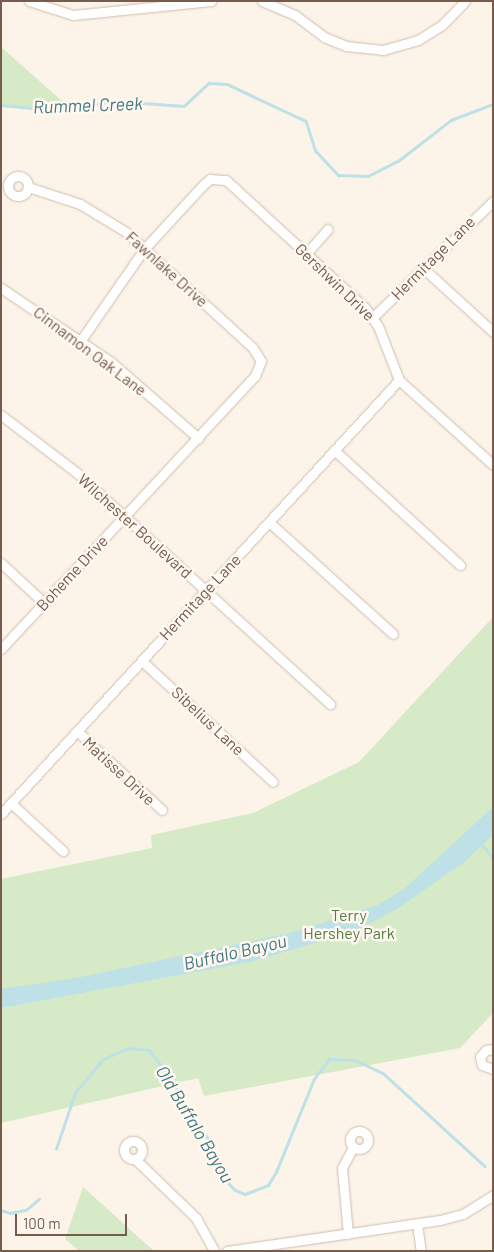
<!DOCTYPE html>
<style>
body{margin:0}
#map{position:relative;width:494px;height:1252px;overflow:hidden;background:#fcf4e9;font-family:Barlow,sans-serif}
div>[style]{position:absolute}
.green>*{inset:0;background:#d6eac7}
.water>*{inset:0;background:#bde1e6}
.stream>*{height:2.5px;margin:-1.25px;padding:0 1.25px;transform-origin:1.25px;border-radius:1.25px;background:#bde1e6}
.roads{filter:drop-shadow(0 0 1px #cebcaf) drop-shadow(0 0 1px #cebcaf)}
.minor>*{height:9px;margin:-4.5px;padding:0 4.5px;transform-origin:4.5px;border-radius:4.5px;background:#fff}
.minor>.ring{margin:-4.5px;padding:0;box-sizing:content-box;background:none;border:9px solid #fff;border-radius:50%}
span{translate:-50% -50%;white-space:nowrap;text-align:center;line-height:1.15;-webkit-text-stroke:5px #fff8f0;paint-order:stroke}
.street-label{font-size:16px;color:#775b4d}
.park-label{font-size:16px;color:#567c44}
.water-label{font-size:18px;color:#437982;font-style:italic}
.frame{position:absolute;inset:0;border:2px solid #775b4d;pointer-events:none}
.scale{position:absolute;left:15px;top:1214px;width:112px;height:22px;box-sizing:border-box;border:2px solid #775b4d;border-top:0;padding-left:6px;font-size:15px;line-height:18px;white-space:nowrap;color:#775b4d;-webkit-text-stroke:4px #fff8f0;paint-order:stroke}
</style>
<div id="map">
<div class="green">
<i style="clip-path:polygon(1px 47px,70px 108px,53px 110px,1px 105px)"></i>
<i style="clip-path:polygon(493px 617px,493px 1013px,460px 1048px,204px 1096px,198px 1078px,1px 1123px,1px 879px,152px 848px,151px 835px,253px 813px,359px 762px)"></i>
<i style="clip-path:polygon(83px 1187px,154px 1251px,79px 1251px,65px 1239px)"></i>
</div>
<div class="water">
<i style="clip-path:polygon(493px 807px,493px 835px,463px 863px,397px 909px,355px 931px,254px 961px,1px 1008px,1px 989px,76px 978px,290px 933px,378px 905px,405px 888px)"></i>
</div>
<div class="stream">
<i style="left:1px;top:105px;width:52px;rotate:5.5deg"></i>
<i style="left:53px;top:110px;width:63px;rotate:-8.3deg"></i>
<i style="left:115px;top:101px;width:69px;rotate:4.1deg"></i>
<i style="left:184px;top:106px;width:34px;rotate:-43deg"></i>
<i style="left:209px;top:83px;width:18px;rotate:3deg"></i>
<i style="left:227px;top:84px;width:87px;rotate:25.1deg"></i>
<i style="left:306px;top:121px;width:32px;rotate:72deg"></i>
<i style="left:316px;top:151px;width:33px;rotate:47deg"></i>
<i style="left:338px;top:175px;width:30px;rotate:2deg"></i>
<i style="left:368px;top:176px;width:34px;rotate:-27deg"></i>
<i style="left:398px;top:161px;width:67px;rotate:-37.7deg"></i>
<i style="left:451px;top:120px;width:45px;rotate:-20.9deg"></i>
<i style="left:481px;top:843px;width:19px;rotate:51deg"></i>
<i style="left:56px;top:1149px;width:59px;rotate:-71.3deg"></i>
<i style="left:75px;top:1093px;width:43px;rotate:-50.7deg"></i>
<i style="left:102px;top:1060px;width:29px;rotate:-25deg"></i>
<i style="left:128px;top:1048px;width:21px;rotate:5deg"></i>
<i style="left:149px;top:1050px;width:22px;rotate:51deg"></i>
<i style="left:163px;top:1067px;width:83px;rotate:57.8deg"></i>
<i style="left:207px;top:1137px;width:44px;rotate:67.5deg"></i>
<i style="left:224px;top:1178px;width:16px;rotate:47deg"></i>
<i style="left:235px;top:1190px;width:11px;rotate:22deg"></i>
<i style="left:245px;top:1194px;width:25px;rotate:-21deg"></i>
<i style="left:268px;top:1185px;width:15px;rotate:-58deg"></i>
<i style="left:276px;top:1172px;width:100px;rotate:-67.8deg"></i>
<i style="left:314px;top:1079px;width:25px;rotate:-53deg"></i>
<i style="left:329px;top:1059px;width:26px;rotate:2deg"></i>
<i style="left:355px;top:1060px;width:31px;rotate:25deg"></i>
<i style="left:383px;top:1073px;width:138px;rotate:42.4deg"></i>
<i style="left:1px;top:1210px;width:9px;rotate:18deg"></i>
<i style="left:10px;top:1213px;width:16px;rotate:-11deg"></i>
<i style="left:26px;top:1210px;width:17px;rotate:-40deg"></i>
</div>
<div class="roads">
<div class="minor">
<i style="left:29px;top:1px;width:46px;rotate:17.7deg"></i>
<i style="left:73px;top:15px;width:139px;rotate:-5.8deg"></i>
<i style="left:262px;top:1px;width:36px;rotate:23deg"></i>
<i style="left:295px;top:15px;width:36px;rotate:37deg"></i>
<i style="left:324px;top:37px;width:24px;rotate:22deg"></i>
<i style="left:346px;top:46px;width:37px;rotate:6deg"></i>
<i style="left:383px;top:50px;width:36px;rotate:-16deg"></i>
<i style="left:418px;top:40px;width:28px;rotate:-32deg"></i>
<i style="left:442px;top:25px;width:33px;rotate:-46deg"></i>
<i class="ring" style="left:8px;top:176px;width:11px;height:11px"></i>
<i style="left:306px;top:254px;width:33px;rotate:-49deg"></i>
<i style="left:423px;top:268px;width:95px;rotate:42.4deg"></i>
<i style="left:1px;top:288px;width:133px;rotate:33.9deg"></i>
<i style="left:111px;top:362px;width:116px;rotate:41.1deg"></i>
<i style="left:373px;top:317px;width:167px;rotate:-44deg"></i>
<i style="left:81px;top:340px;width:112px;rotate:-55.2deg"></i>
<i style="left:145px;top:248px;width:86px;rotate:-47.4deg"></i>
<i style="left:203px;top:185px;width:9px;rotate:-41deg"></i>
<i style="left:210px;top:179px;width:16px;rotate:4deg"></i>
<i style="left:226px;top:180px;width:189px;rotate:42.6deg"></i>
<i style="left:365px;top:308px;width:22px;rotate:54deg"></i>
<i style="left:378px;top:326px;width:58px;rotate:68.7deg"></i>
<i style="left:399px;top:380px;width:127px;rotate:42.1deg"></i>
<i style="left:1px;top:415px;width:96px;rotate:37.3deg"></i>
<i style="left:77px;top:473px;width:343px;rotate:42.4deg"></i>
<i style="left:334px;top:450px;width:171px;rotate:42.4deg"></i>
<i style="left:269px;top:522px;width:167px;rotate:42.1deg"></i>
<i style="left:1px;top:563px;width:59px;rotate:42.9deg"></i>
<i style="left:1px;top:649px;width:373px;rotate:-47.1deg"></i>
<i style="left:255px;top:376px;width:16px;rotate:-68deg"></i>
<i style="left:261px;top:361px;width:15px;rotate:-122deg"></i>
<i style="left:253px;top:348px;width:172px;rotate:-137.6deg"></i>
<i style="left:126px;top:232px;width:54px;rotate:-148.7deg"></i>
<i style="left:80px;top:204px;width:55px;rotate:-161.9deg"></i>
<i style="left:142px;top:661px;width:178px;rotate:42.7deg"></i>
<i style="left:77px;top:731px;width:116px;rotate:42.9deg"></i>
<i style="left:11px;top:803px;width:71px;rotate:42.7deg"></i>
<i style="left:1px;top:814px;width:589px;rotate:-47.48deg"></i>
<i style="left:493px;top:1049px;width:7px;rotate:172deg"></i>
<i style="left:486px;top:1050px;width:9px;rotate:131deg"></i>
<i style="left:480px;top:1057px;width:8px;rotate:76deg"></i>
<i style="left:482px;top:1065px;width:12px;rotate:20deg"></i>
<i class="ring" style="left:350px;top:1131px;width:9px;height:9px"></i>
<i class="ring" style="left:124px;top:1141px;width:9px;height:9px"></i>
<i style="left:135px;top:1159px;width:85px;rotate:44deg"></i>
<i style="left:196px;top:1218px;width:38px;rotate:61deg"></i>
<i style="left:417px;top:1224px;width:27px;rotate:82deg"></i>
<i style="left:348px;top:1234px;width:66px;rotate:-95.2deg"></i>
<i style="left:342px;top:1168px;width:24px;rotate:-62deg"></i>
<i style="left:227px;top:1251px;width:215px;rotate:-8.3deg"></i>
<i style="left:440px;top:1220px;width:24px;rotate:-15deg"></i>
<i style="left:463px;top:1214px;width:36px;rotate:-32deg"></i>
</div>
</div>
<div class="street-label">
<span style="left:433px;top:258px;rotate:-45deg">Hermitage Lane</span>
<span style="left:167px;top:269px;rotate:42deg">Fawnlake Drive</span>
<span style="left:335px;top:282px;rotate:44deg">Gershwin Drive</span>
<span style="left:90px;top:351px;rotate:37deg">Cinnamon Oak Lane</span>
<span style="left:135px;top:526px;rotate:42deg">Wilchester Boulevard</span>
<span style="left:72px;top:573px;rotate:-47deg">Boheme Drive</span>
<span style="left:200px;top:597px;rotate:-47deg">Hermitage Lane</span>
<span style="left:208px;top:721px;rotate:43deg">Sibelius Lane</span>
<span style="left:119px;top:771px;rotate:43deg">Matisse Drive</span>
</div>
<div class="park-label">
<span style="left:349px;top:924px">Terry<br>Hershey Park</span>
</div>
<div class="water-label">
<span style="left:88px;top:105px;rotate:-2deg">Rummel Creek</span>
<span style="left:235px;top:952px;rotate:-13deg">Buffalo Bayou</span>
<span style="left:195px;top:1124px;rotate:59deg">Old Buffalo Bayou</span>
</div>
<div class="frame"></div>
<div class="scale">100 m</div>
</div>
